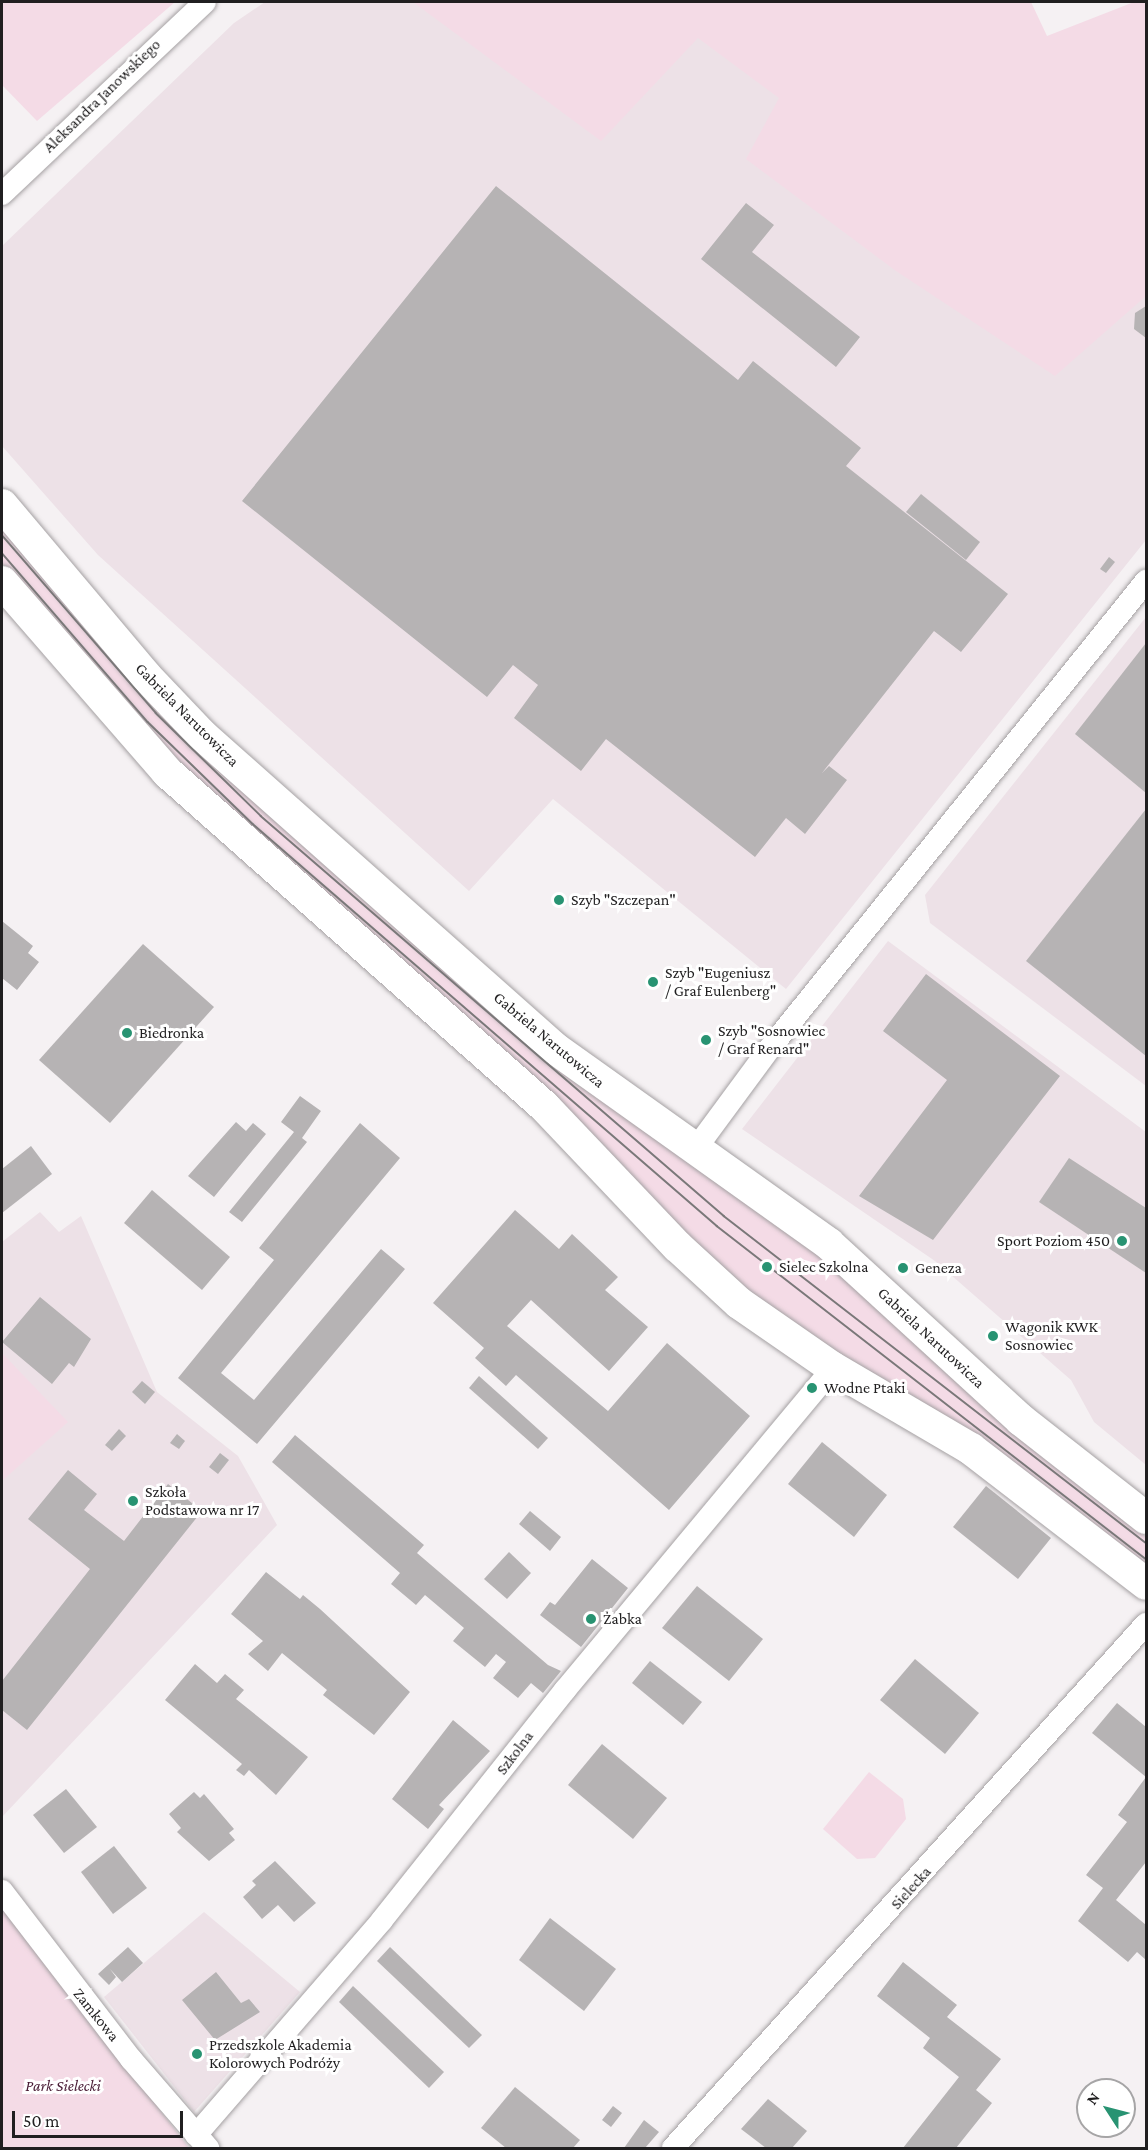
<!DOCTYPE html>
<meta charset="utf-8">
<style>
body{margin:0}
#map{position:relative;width:1148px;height:2150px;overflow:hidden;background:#f5f1f3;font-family:"Crimson Pro",serif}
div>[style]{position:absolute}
.built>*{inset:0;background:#ede1e7}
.green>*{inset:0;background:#f4dbe6}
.building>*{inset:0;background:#b6b3b4}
.roads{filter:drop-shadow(0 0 2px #a5a1a3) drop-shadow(0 0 2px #a5a1a3)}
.street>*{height:22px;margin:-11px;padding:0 11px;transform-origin:11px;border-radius:11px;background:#fff}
.secondary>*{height:32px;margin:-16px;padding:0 16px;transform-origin:16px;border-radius:16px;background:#fff}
.tram>*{height:1.5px;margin:-0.75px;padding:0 0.75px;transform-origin:0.75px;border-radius:0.75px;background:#7a7879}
.dots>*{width:16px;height:16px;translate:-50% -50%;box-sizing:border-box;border:3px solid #fff;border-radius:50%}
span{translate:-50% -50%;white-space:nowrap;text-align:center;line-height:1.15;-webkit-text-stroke:6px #fff;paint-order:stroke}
.street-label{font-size:16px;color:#201f20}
.poi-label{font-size:16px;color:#201f20}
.left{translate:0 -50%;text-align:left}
.right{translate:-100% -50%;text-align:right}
.park-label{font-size:16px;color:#481b34;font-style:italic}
.frame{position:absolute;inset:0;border:3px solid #201f20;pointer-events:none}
.north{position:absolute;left:1076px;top:2078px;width:60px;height:60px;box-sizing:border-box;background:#fff;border:2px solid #a6a5a6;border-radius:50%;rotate:306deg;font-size:16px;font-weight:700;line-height:24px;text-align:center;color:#201f20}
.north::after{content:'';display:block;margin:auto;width:21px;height:27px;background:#289372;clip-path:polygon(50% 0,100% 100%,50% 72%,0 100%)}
.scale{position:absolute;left:12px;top:2111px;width:171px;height:27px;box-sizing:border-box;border:3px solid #201f20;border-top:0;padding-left:8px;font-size:18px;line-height:21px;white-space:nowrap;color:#201f20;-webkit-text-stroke:4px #fff;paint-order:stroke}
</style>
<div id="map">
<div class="built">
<i style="clip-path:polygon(265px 2px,1018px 2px,1146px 248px,1146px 540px,786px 989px,553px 799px,469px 891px,98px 555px,2px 446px,2px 246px,234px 23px)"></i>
<i style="clip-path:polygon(1146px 617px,1146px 1086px,930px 923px,925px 895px)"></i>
<i style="clip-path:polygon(888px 941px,1146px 1132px,1146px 1465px,1094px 1422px,1071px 1380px,935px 1261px,742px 1129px)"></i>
<i style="clip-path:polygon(40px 1212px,59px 1232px,81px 1216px,157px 1392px,238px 1456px,277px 1525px,2px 1817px,2px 1242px)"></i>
<i style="clip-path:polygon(204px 1912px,300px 1992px,194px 2112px,104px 1997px)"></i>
</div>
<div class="green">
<i style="clip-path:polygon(2px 2px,175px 2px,37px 121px,2px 85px)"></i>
<i style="clip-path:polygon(413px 2px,1031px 2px,1047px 36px,1134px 2px,1146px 2px,1146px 296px,1055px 376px,896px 271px,746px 159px,779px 98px,698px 38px,601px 141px)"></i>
<i style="clip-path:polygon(2px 524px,125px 670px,785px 1223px,1100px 1502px,1146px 1537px,1146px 1567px,849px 1365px,733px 1280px,183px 768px,2px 563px)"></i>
<i style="clip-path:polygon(2px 1353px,68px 1422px,2px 1481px)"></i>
<i style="clip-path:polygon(869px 1772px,903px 1799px,906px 1819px,875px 1858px,857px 1859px,823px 1829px)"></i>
<i style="clip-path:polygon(2px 1906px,189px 2148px,2px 2148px)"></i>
</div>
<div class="building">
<i style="clip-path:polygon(496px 186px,738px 380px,753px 361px,861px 448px,846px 466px,1008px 594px,961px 652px,934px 631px,822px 773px,829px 766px,847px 780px,805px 834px,786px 818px,755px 857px,606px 739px,581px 771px,514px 718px,538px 685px,513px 665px,487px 697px,242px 501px)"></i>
<i style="clip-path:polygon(746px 203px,774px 225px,752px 252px,860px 337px,836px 367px,701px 259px)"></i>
<i style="clip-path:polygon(1146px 306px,1146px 338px,1134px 329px,1135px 313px)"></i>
<i style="clip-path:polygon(921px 494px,980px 542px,966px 560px,906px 512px)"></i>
<i style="clip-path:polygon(1109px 557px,1115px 562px,1106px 573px,1100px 569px)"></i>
<i style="clip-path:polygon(1146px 643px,1146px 793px,1075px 734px)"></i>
<i style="clip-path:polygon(1146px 809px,1146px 1056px,1026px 961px)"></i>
<i style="clip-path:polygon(2px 921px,33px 946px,28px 953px,39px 962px,17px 990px,2px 978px)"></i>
<i style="clip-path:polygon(143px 944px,214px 1007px,110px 1123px,39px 1060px)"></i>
<i style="clip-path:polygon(926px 974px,1060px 1076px,933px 1240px,859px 1196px,947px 1080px,883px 1031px)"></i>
<i style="clip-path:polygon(300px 1096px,321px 1111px,302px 1138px,307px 1142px,242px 1222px,229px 1212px,294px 1132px,281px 1122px)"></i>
<i style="clip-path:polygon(236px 1122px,246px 1131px,253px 1123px,266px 1134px,214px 1197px,188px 1176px)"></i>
<i style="clip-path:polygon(360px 1123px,400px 1158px,221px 1373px,254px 1400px,381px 1249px,405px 1269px,257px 1444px,178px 1378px,274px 1260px,259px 1248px)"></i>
<i style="clip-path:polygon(31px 1146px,52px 1174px,2px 1213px,2px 1169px)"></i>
<i style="clip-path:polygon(1069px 1158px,1146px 1208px,1146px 1273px,1039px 1202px)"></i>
<i style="clip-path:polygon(152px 1190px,230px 1257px,202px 1290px,124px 1223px)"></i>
<i style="clip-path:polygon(515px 1210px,559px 1249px,572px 1234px,618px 1277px,605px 1290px,648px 1327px,609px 1371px,531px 1300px,507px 1326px,608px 1411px,667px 1343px,750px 1416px,669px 1510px,516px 1375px,506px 1386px,475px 1358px,484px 1348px,433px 1303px)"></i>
<i style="clip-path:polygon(40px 1297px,91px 1339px,74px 1367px,69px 1363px,52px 1384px,2px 1342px)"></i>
<i style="clip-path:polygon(479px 1376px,548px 1438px,538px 1449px,469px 1388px)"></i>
<i style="clip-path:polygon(142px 1381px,155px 1392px,145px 1404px,132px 1392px)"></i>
<i style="clip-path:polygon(119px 1429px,126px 1436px,112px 1451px,105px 1445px)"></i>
<i style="clip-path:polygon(177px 1434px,185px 1441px,179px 1449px,170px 1443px)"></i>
<i style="clip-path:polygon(295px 1435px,424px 1545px,417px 1553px,548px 1665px,561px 1671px,543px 1693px,531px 1683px,518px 1698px,493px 1678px,506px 1662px,496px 1654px,485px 1667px,453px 1641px,464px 1628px,425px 1595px,416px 1605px,391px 1584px,400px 1573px,272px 1462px)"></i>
<i style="clip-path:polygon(822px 1442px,887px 1495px,854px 1537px,788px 1484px)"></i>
<i style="clip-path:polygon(220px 1453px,229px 1460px,218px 1474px,209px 1467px)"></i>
<i style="clip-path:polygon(68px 1470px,97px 1494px,84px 1510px,124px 1541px,168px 1484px,202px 1511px,27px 1730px,2px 1710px,2px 1681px,90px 1569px,28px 1519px)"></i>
<i style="clip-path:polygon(986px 1486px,1051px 1538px,1018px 1579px,953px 1527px)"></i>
<i style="clip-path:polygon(530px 1511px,561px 1537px,550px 1551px,519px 1524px)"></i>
<i style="clip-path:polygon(509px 1552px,531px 1573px,507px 1599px,484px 1579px)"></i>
<i style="clip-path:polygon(592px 1559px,628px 1588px,581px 1647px,540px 1615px,550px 1602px,555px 1605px)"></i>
<i style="clip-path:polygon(266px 1572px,300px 1599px,303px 1595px,320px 1609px,410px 1692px,374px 1735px,323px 1695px,327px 1690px,282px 1653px,268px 1671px,248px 1654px,263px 1641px,231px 1614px)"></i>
<i style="clip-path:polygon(697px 1586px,763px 1639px,729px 1681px,662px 1628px)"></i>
<i style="clip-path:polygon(915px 1659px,979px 1713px,945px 1754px,880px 1700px)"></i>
<i style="clip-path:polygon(650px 1661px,702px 1702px,683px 1725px,632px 1683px)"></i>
<i style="clip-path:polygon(195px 1664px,217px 1683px,225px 1674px,244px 1690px,236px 1699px,308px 1757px,276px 1795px,249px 1770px,244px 1776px,236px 1770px,242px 1764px,165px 1700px)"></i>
<i style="clip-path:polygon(1117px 1703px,1146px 1727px,1146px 1777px,1092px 1733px)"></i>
<i style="clip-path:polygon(453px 1720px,490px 1751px,439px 1805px,444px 1809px,428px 1829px,392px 1799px)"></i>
<i style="clip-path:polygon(602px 1744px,667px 1798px,633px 1839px,568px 1785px)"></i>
<i style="clip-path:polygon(1146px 1777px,1146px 1862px,1116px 1900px,1146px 1925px,1146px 1960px,1137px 1952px,1128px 1962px,1078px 1921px,1103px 1888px,1086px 1875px,1127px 1822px,1118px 1815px)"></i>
<i style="clip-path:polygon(66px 1789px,97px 1827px,64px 1853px,33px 1815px)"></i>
<i style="clip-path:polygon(194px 1792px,200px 1798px,204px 1794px,234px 1829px,229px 1833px,235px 1840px,209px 1861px,177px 1832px,181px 1828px,169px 1814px)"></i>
<i style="clip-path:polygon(114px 1846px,147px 1888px,113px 1914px,81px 1872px)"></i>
<i style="clip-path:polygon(275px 1861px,316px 1903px,294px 1922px,278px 1905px,262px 1919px,243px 1897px,256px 1885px,252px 1881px)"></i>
<i style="clip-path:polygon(550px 1918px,616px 1969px,584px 2011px,519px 1960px)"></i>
<i style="clip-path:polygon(128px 1947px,143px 1963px,122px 1982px,110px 1969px,116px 1977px,109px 1985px,98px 1974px)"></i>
<i style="clip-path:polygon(390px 1947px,482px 2035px,469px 2048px,377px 1961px)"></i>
<i style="clip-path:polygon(903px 1962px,957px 2005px,947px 2017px,1001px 2059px,976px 2090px,992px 2103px,956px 2148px,903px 2148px,959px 2077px,923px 2048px,930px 2038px,877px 1996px)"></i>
<i style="clip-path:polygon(216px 1972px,241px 2003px,249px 1999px,260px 2012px,215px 2040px,182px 2000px)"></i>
<i style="clip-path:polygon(353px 1986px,444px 2072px,429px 2088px,339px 2002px)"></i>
<i style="clip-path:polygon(515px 2087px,580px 2140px,573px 2148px,506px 2148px,481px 2128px)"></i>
<i style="clip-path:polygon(768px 2099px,807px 2131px,792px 2148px,766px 2148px,741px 2129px)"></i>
<i style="clip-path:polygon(613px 2106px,622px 2113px,611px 2127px,602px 2120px)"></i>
<i style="clip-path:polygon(644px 2120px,659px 2132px,645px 2148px,624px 2148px)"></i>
</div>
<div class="roads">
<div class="street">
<i style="left:2px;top:194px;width:279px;rotate:-43.4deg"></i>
<i style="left:694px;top:1151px;width:128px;rotate:-53.6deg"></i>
<i style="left:770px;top:1048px;width:600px;rotate:-51.16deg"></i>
<i style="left:2px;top:1891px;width:212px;rotate:52.5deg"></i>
<i style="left:131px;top:2059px;width:118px;rotate:49.1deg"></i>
<i style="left:196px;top:2135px;width:284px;rotate:-49.1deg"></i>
<i style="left:382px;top:1920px;width:294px;rotate:-51.5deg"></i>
<i style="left:565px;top:1690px;width:419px;rotate:-50.2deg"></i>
<i style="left:673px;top:2148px;width:706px;rotate:-47.93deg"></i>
</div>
<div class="secondary">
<i style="left:2px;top:505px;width:222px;rotate:49.9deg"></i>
<i style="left:145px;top:675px;width:83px;rotate:46.5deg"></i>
<i style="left:202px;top:735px;width:470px;rotate:41.6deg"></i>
<i style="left:553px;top:1047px;width:339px;rotate:35.5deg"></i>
<i style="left:829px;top:1244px;width:260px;rotate:42.5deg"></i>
<i style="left:1021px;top:1420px;width:159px;rotate:38.1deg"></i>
<i style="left:2px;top:582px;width:252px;rotate:49deg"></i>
<i style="left:167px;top:772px;width:505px;rotate:41.55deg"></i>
<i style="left:545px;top:1107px;width:192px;rotate:46.5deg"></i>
<i style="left:677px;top:1246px;width:84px;rotate:42.6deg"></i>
<i style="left:739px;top:1303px;width:114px;rotate:34.7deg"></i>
<i style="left:833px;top:1368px;width:160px;rotate:30.4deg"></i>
<i style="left:971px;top:1449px;width:221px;rotate:37.6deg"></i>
</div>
</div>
<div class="tram">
<i style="left:2px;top:535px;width:235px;rotate:49.1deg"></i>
<i style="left:156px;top:713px;width:147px;rotate:44.4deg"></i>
<i style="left:261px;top:816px;width:612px;rotate:40.82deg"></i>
<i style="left:724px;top:1216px;width:534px;rotate:37.77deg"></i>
<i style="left:2px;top:553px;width:223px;rotate:49.2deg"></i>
<i style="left:148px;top:722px;width:146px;rotate:44.2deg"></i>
<i style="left:253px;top:824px;width:614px;rotate:40.9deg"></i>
<i style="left:717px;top:1226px;width:543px;rotate:37.82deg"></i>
</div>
<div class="dots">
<i style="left:559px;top:900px;background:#289372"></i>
<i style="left:653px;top:982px;background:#289372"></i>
<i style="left:127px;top:1033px;background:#289372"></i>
<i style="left:706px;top:1040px;background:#289372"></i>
<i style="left:1122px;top:1241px;background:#289372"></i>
<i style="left:767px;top:1267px;background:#289372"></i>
<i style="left:903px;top:1268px;background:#289372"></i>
<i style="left:993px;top:1336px;background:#289372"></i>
<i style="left:812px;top:1388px;background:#289372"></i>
<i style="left:133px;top:1501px;background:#289372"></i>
<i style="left:591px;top:1619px;background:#289372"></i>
<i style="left:197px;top:2054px;background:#289372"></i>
</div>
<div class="street-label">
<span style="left:102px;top:96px;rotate:-44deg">Aleksandra Janowskiego</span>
<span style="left:187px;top:715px;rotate:45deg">Gabriela Narutowicza</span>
<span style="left:549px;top:1040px;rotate:40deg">Gabriela Narutowicza</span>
<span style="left:931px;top:1338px;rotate:43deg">Gabriela Narutowicza</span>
<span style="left:515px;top:1753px;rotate:-53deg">Szkolna</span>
<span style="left:911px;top:1888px;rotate:-48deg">Sielecka</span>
<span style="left:96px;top:2015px;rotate:51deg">Zamkowa</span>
</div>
<div class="poi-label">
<span class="left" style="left:571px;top:900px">Szyb "Szczepan"</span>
<span class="left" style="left:665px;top:982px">Szyb "Eugeniusz<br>/ Graf Eulenberg"</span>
<span class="left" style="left:718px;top:1040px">Szyb "Sosnowiec<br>/ Graf Renard"</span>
<span class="left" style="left:139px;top:1033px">Biedronka</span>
<span class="right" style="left:1110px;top:1241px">Sport Poziom 450</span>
<span class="left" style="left:779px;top:1267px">Sielec Szkolna</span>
<span class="left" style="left:915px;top:1268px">Geneza</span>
<span class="left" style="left:1005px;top:1336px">Wagonik KWK<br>Sosnowiec</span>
<span class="left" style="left:824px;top:1388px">Wodne Ptaki</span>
<span class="left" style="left:145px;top:1501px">Szkoła<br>Podstawowa nr 17</span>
<span class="left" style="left:603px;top:1619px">Żabka</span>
<span class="left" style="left:209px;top:2054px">Przedszkole Akademia<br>Kolorowych Podróży</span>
</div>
<div class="park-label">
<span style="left:63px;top:2086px">Park Sielecki</span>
</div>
<div class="frame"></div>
<div class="north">N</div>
<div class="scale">50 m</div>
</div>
